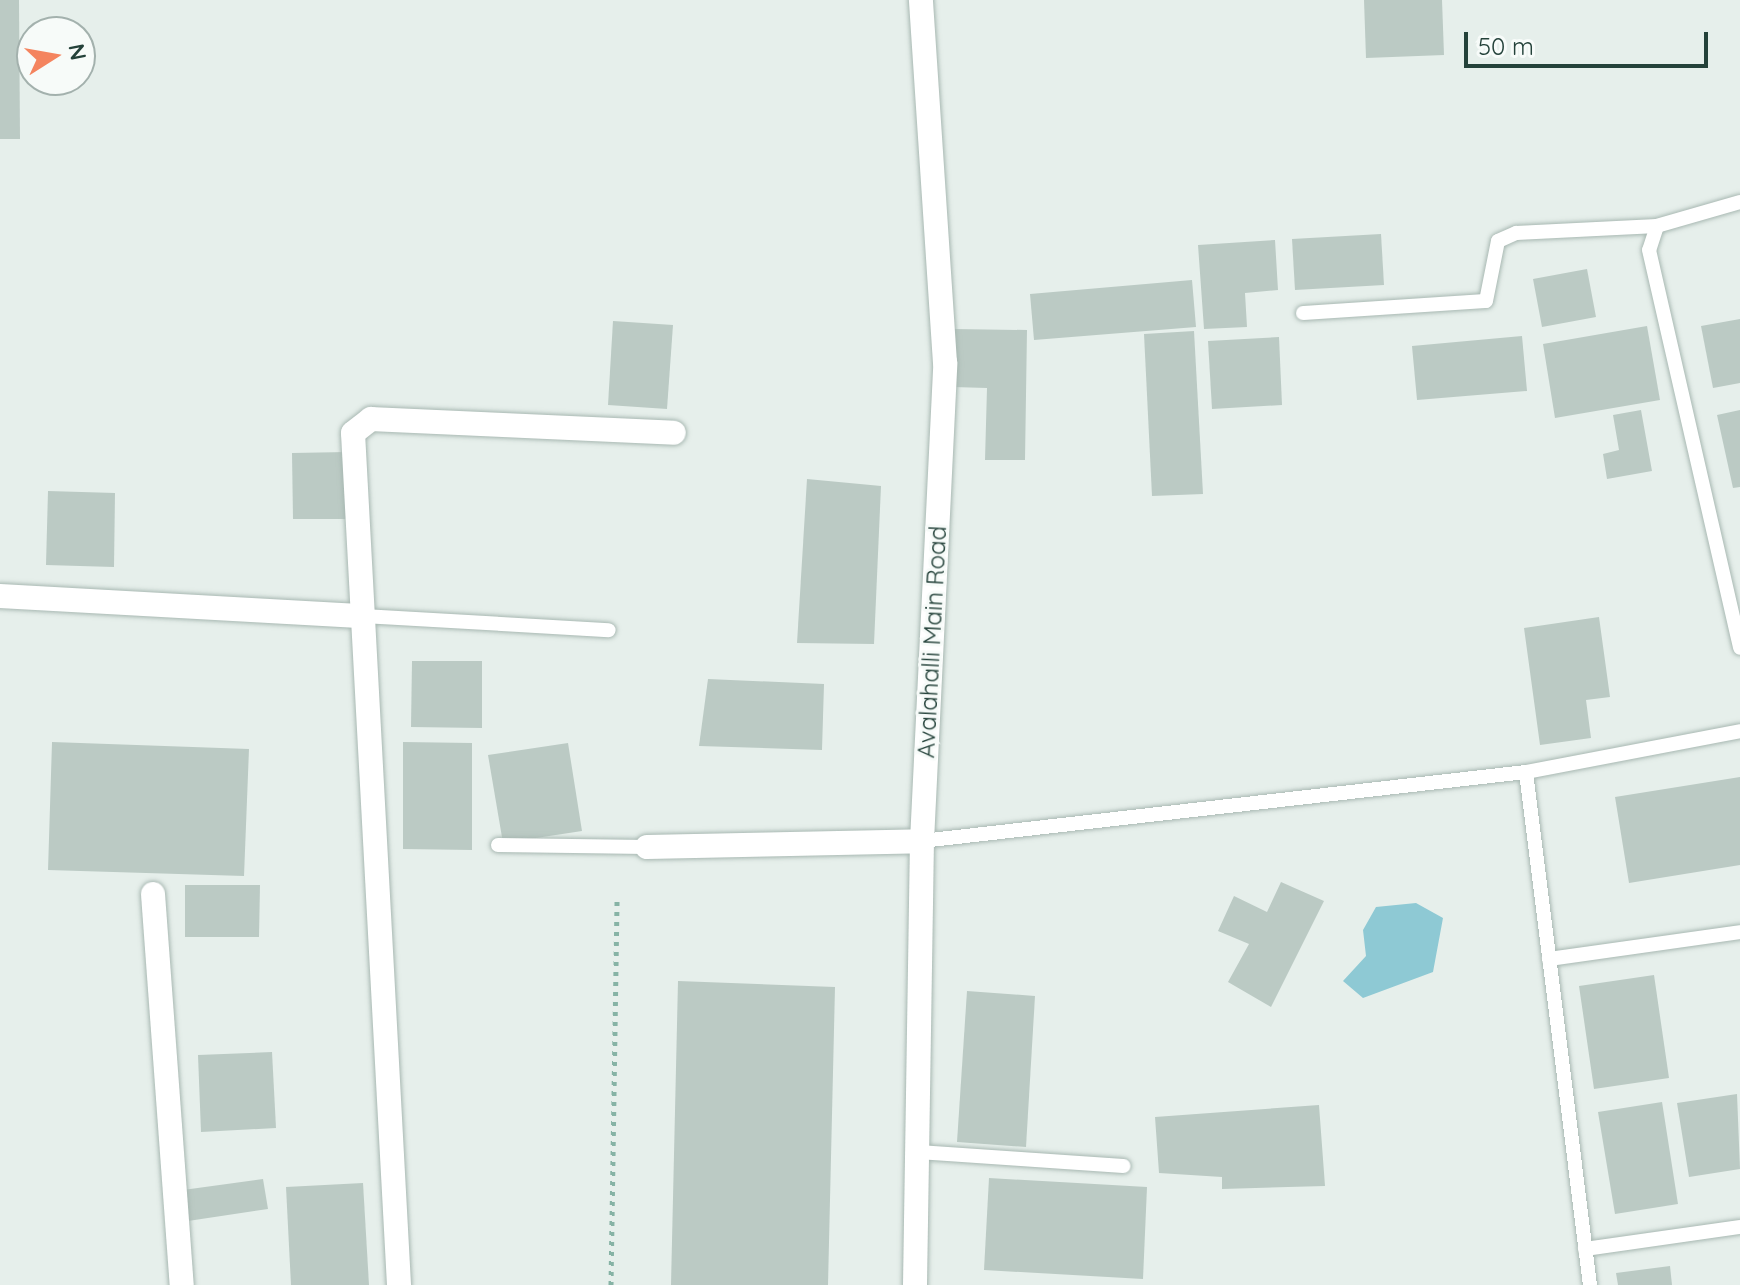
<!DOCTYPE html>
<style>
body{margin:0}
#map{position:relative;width:1740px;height:1285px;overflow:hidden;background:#e6efeb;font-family:Quicksand,sans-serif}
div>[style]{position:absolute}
.water>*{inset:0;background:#8ec9d4}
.building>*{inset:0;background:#bbcac4}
.path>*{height:5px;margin-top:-2.5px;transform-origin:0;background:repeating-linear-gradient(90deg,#86b3a5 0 4px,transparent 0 10px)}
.roads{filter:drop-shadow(0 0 2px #a8b8b2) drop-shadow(0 0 2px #a8b8b2)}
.lane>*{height:14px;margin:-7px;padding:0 7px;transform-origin:7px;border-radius:7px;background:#fff}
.street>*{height:24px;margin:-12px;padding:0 12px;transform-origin:12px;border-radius:12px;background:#fff}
.secondary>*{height:24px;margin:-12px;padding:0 12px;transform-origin:12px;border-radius:12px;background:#fff}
span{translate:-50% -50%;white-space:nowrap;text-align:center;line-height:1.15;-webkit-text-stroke:6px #f7fbf9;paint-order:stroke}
.street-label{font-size:24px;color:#24423a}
.north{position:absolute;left:16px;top:16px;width:80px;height:80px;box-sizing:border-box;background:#f7fbf9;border:2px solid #a3b1ad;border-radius:50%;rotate:79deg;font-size:22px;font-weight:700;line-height:32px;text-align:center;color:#24423a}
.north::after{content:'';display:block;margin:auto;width:28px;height:36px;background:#f4845f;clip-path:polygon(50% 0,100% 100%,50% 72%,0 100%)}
.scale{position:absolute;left:1464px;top:32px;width:244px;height:36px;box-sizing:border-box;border:4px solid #24423a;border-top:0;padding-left:10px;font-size:24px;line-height:28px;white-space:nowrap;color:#24423a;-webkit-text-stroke:6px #f7fbf9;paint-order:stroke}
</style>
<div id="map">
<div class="water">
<i style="clip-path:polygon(1416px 903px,1443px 918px,1433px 972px,1363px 998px,1343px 981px,1366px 956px,1363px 930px,1376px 907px)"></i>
</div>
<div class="building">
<i style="clip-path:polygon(0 0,19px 0,20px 139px,0 139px)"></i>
<i style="clip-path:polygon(1364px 0,1442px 0,1444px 55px,1366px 58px)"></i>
<i style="clip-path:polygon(1381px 234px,1384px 285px,1295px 290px,1292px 239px)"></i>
<i style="clip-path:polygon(1275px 240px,1278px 290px,1245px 293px,1247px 327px,1204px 329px,1198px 245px)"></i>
<i style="clip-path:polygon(1587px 269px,1596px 317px,1542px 327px,1533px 279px)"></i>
<i style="clip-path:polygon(1192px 280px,1196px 327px,1034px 340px,1030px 294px)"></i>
<i style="clip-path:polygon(1740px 319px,1740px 383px,1713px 388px,1701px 326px)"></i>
<i style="clip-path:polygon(613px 321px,673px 325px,667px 409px,608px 405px)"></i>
<i style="clip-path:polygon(1647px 326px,1660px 400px,1555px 418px,1543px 344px)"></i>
<i style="clip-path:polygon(954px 329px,1027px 330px,1025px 460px,985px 460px,987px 388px,953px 387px)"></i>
<i style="clip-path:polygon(1194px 331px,1203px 494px,1152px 496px,1144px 334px)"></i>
<i style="clip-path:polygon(1522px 336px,1527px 391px,1417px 400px,1412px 346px)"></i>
<i style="clip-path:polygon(1279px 337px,1282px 405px,1212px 409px,1208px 341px)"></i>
<i style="clip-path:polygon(1641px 410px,1652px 471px,1607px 479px,1603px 454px,1619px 450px,1613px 415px)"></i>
<i style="clip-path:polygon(1740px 410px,1740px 487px,1733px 488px,1717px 415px)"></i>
<i style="clip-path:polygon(347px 452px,348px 519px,293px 519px,292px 453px)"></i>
<i style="clip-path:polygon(807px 479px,881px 486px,874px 644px,797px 643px)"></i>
<i style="clip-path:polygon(48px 491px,115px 493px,114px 567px,46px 565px)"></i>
<i style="clip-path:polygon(1599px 617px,1610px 697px,1586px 700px,1591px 738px,1540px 745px,1524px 628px)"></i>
<i style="clip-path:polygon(412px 661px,482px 661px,482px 728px,411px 727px)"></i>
<i style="clip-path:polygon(708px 679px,824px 684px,822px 750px,699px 746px)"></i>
<i style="clip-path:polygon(52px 742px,249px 749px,244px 876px,48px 870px)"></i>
<i style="clip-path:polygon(403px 742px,472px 743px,472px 850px,403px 849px)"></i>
<i style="clip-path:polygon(568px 743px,582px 831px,503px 843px,488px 755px)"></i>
<i style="clip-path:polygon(1740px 777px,1740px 865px,1629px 883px,1615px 797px)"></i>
<i style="clip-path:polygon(1281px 882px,1324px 901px,1271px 1007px,1228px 982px,1249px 944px,1218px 931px,1234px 896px,1267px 912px)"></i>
<i style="clip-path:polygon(185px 885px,260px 885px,259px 937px,185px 937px)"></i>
<i style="clip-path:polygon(1654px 975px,1669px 1078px,1594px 1089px,1579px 986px)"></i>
<i style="clip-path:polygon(678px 981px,835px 987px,828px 1285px,671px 1285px)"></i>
<i style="clip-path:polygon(967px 991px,1035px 996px,1026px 1147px,957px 1142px)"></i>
<i style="clip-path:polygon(272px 1052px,276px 1128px,201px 1132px,198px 1055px)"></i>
<i style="clip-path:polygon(1737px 1094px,1740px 1169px,1689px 1177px,1677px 1103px)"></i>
<i style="clip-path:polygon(1662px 1102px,1678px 1204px,1615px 1214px,1598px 1112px)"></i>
<i style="clip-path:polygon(1319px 1105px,1325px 1186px,1222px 1189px,1222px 1177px,1159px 1173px,1155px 1117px)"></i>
<i style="clip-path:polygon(989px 1178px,1147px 1187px,1143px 1279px,984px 1270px)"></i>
<i style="clip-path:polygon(263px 1179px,268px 1209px,188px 1221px,183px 1190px)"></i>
<i style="clip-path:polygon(363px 1183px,369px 1285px,291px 1285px,286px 1187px)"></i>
<i style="clip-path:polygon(1670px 1266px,1672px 1285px,1618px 1285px,1616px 1273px)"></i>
</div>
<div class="path">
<i style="left:611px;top:1285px;width:385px;rotate:-89.1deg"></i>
</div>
<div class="roads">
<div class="lane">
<i style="left:1740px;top:202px;width:86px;rotate:163.9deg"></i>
<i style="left:1657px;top:226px;width:25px;rotate:108deg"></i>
<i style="left:1649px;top:250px;width:408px;rotate:77.1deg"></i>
<i style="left:1303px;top:313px;width:183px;rotate:-3.8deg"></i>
<i style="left:1486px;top:301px;width:61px;rotate:-78.7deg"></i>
<i style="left:1498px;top:241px;width:20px;rotate:-24deg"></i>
<i style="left:1516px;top:233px;width:141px;rotate:-2.8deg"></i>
<i style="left:363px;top:616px;width:246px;rotate:3.3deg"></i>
<i style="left:1526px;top:772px;width:517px;rotate:82.89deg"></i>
<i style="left:922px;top:841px;width:608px;rotate:-6.52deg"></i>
<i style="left:1526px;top:772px;width:218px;rotate:-10.8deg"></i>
<i style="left:498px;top:845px;width:149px;rotate:0.8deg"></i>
<i style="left:1549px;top:959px;width:193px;rotate:-8deg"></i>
<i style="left:918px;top:1152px;width:206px;rotate:3.9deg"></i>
<i style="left:1585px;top:1249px;width:157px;rotate:-8.1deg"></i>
</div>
<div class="street">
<i style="left:0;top:596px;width:364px;rotate:3.2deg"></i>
<i style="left:647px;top:847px;width:275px;rotate:-1.2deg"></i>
<i style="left:153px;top:894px;width:392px;rotate:85.8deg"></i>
<i style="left:399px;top:1285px;width:853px;rotate:-93.09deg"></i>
<i style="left:353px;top:433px;width:23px;rotate:-38deg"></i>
<i style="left:371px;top:419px;width:303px;rotate:2.6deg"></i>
</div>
<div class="secondary">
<i style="left:915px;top:1285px;width:444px;rotate:-89.1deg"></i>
<i style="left:922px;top:841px;width:479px;rotate:-87.2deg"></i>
<i style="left:945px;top:363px;width:364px;rotate:-93.8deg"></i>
</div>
</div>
<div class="street-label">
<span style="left:932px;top:642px;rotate:-87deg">Avalahalli Main Road</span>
</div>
<div class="north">N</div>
<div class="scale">50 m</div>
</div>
